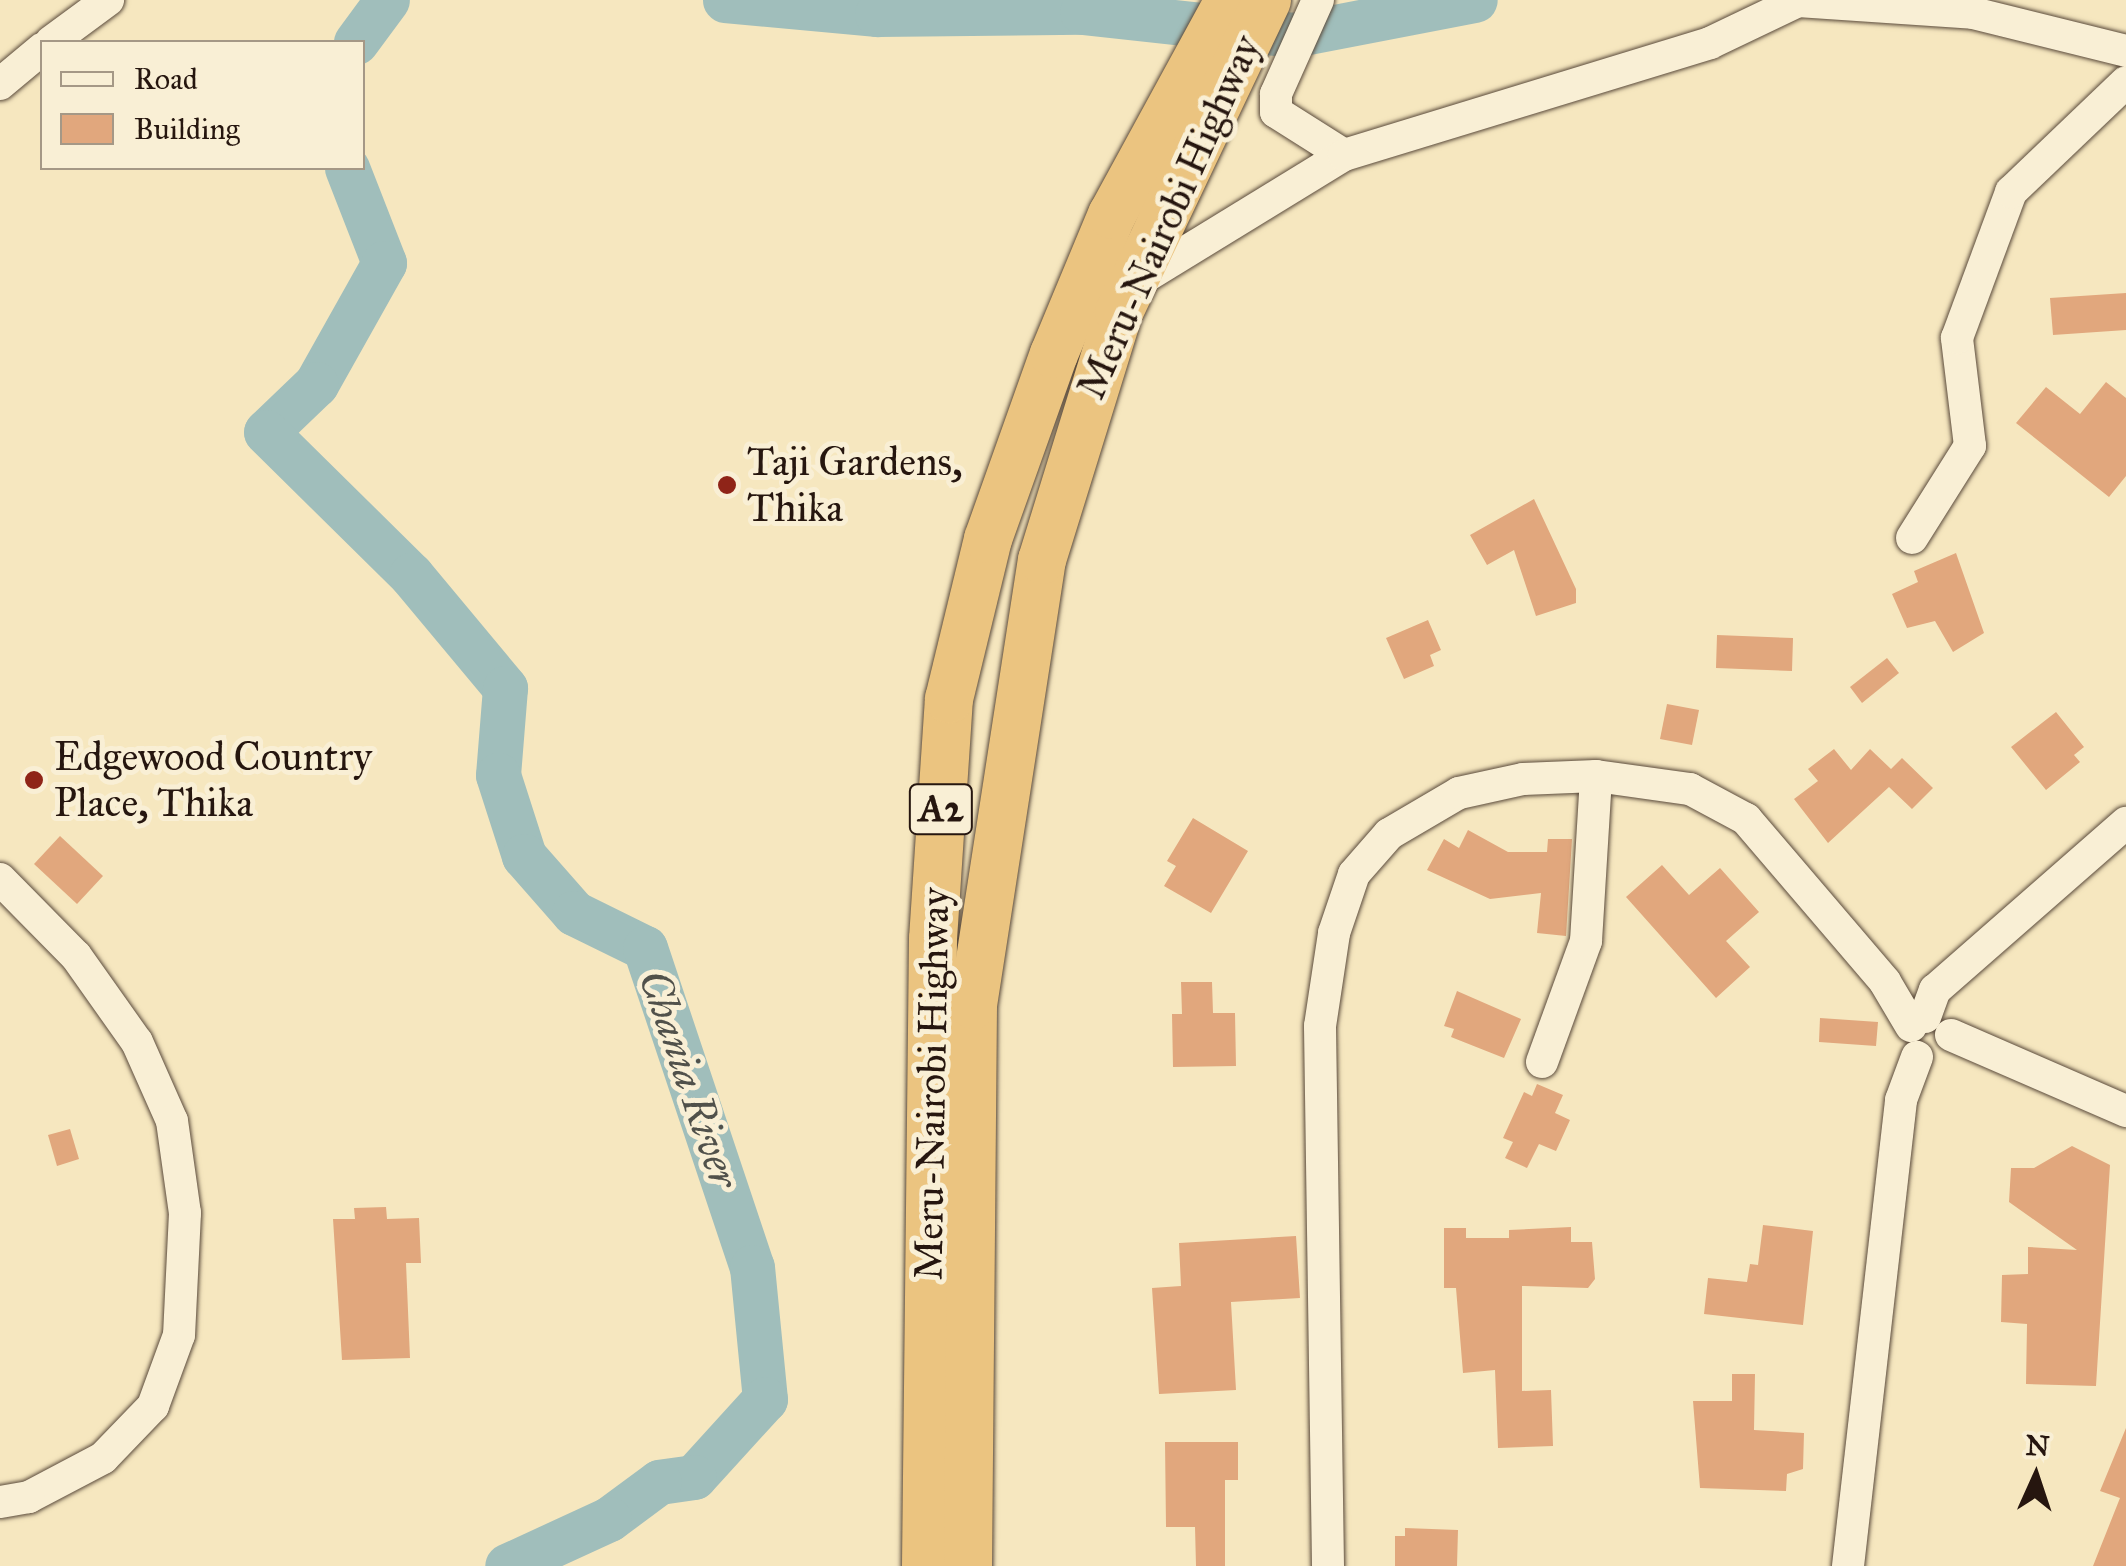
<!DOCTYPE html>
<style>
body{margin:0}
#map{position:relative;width:2126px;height:1566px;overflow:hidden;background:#f6e7bf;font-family:"IM FELL Great Primer",serif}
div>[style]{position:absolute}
.river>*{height:45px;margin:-22.5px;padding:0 22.5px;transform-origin:22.5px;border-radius:22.5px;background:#a0bebb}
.building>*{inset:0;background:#e1a77d}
.roads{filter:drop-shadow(0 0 2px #5a4a3b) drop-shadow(0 0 2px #5a4a3b)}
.minor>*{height:32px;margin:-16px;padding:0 16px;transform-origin:16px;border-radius:16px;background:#f9efd5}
.highway>*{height:48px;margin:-24px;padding:0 24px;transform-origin:24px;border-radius:24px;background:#ebc480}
.dots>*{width:28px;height:28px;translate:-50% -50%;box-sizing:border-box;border:5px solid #f9efd5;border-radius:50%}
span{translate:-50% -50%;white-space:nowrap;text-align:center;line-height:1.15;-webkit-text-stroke:10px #f9efd5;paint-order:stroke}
.shield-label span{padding:2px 8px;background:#f9efd5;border:2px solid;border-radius:8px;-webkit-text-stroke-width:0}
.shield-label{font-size:38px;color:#26160f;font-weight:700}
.street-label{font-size:40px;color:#26160f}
.poi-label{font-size:40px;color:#26160f}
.left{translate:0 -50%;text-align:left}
.water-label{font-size:42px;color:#51514b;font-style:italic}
.legend{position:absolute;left:40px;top:40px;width:325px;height:130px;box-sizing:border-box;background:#f9efd5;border:2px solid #a59886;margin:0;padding:12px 18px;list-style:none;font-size:30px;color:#26160f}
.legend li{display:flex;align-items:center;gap:20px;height:50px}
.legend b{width:50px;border:2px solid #a59886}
.north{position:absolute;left:1986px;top:1426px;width:100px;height:100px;-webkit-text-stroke:8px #f9efd5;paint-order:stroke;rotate:3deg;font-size:28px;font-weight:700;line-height:40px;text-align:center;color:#26160f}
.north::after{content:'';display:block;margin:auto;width:35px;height:45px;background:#26160f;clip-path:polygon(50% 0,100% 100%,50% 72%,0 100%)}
</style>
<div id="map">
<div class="river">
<i style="left:725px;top:0;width:153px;rotate:5.3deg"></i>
<i style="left:877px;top:14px;width:205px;rotate:-0.6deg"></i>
<i style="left:1082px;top:12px;width:212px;rotate:6.2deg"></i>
<i style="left:1293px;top:35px;width:185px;rotate:-10.9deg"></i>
<i style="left:356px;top:42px;width:52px;rotate:-53.6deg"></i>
<i style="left:347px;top:168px;width:102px;rotate:68.7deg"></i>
<i style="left:384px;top:263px;width:139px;rotate:119.3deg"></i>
<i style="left:316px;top:384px;width:69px;rotate:136.2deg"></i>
<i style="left:266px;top:432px;width:204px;rotate:44.6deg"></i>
<i style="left:411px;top:575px;width:147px;rotate:50.2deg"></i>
<i style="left:505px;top:688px;width:87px;rotate:94.6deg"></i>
<i style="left:498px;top:775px;width:85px;rotate:72.2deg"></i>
<i style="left:524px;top:856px;width:76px;rotate:48.7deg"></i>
<i style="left:574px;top:913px;width:79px;rotate:26.2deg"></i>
<i style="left:645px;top:948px;width:336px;rotate:71.5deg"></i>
<i style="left:752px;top:1267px;width:133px;rotate:84.4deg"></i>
<i style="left:765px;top:1399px;width:105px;rotate:132.3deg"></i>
<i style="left:694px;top:1477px;width:35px;rotate:172deg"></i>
<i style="left:659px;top:1482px;width:62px;rotate:143.5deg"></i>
<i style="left:609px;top:1519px;width:112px;rotate:155.3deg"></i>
</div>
<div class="building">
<i style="clip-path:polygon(2126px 293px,2126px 330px,2053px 335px,2050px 298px)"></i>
<i style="clip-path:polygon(2106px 382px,2126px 398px,2126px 476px,2109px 497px,2016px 423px,2046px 387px,2080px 414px)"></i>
<i style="clip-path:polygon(1534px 499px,1576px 589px,1576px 603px,1536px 616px,1514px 550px,1487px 565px,1470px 535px)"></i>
<i style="clip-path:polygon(1956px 553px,1984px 633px,1953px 652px,1935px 621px,1907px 628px,1892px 594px,1918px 582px,1914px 571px)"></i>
<i style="clip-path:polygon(1428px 620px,1441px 650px,1430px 655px,1434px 666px,1404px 679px,1386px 638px)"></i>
<i style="clip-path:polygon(1717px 635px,1793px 638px,1792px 671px,1716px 668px)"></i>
<i style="clip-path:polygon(1887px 658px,1899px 673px,1862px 703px,1850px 687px)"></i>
<i style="clip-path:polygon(1667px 704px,1699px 710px,1692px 745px,1660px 739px)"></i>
<i style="clip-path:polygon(2056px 712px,2084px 747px,2074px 755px,2080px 762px,2046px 790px,2011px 747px)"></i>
<i style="clip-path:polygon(1834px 749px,1851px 770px,1870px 749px,1891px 769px,1902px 758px,1933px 788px,1912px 809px,1889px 787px,1828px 843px,1794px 799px,1818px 781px,1808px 769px)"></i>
<i style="clip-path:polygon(1193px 818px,1248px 851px,1211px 913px,1164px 886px,1176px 866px,1167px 861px)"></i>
<i style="clip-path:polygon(1468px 830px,1508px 852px,1547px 852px,1548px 839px,1572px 839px,1566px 936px,1537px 933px,1541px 893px,1490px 899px,1427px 870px,1444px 839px,1459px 848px)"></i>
<i style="clip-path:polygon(60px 836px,103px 876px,77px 904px,34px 864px)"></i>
<i style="clip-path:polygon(1662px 865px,1689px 895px,1720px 868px,1759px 912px,1726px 941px,1750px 967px,1716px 998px,1626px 897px)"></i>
<i style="clip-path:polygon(1181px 982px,1212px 982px,1213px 1013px,1235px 1013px,1236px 1066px,1173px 1067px,1172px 1014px,1182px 1014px)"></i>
<i style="clip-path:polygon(1457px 991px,1521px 1019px,1504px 1058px,1451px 1037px,1454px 1029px,1444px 1026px)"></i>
<i style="clip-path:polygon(1820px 1018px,1878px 1022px,1876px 1046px,1819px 1042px)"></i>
<i style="clip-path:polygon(1537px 1084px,1563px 1095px,1555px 1113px,1570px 1120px,1556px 1151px,1539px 1144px,1527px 1168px,1505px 1158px,1513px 1142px,1503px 1138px,1524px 1092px,1532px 1096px)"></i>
<i style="clip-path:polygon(70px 1129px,79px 1159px,57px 1166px,48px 1135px)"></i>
<i style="clip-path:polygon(2072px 1146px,2110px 1165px,2096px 1386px,2026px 1384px,2027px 1324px,2001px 1322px,2002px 1275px,2028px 1274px,2028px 1247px,2077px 1250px,2009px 1202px,2011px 1168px,2034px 1168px)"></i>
<i style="clip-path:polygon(386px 1207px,387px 1219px,419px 1218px,421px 1263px,406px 1263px,410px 1358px,342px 1360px,333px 1219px,355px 1219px,354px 1208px)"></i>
<i style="clip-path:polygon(1763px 1225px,1813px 1231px,1803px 1325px,1704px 1314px,1708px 1278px,1747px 1282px,1750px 1264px,1758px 1265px)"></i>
<i style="clip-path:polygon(1571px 1227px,1571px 1242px,1592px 1242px,1595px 1279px,1588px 1288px,1522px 1286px,1522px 1391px,1551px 1390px,1553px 1446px,1498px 1448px,1495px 1370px,1463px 1373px,1456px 1288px,1444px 1288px,1444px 1228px,1466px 1228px,1466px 1238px,1509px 1238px,1509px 1230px)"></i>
<i style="clip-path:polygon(1296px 1236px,1300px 1298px,1231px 1302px,1236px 1390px,1159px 1394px,1152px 1288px,1181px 1286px,1179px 1243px)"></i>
<i style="clip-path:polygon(1732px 1374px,1755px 1374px,1754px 1430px,1804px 1433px,1803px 1469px,1787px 1474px,1786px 1491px,1700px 1488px,1693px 1401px,1732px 1401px)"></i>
<i style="clip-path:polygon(2126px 1428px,2126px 1566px,2093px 1566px,2120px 1498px,2100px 1491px)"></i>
<i style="clip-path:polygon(1165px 1442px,1238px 1442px,1238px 1480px,1225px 1480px,1225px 1566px,1196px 1566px,1195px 1527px,1166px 1527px)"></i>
<i style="clip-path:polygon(1405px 1528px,1458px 1530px,1457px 1566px,1395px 1566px,1395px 1536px,1405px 1536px)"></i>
</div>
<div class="roads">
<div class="minor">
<i style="left:1318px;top:0;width:103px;rotate:114.1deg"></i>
<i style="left:1276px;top:94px;width:18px;rotate:90deg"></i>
<i style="left:1276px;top:112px;width:80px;rotate:32.3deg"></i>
<i style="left:51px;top:42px;width:71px;rotate:-36.4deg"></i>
<i style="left:0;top:84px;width:55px;rotate:-39.8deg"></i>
<i style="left:1135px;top:283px;width:245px;rotate:-31.5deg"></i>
<i style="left:1344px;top:155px;width:383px;rotate:-17deg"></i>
<i style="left:1710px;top:43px;width:98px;rotate:-25.5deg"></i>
<i style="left:1798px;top:1px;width:175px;rotate:3.9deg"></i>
<i style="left:1973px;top:13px;width:158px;rotate:13.9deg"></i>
<i style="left:1912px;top:538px;width:109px;rotate:-57.8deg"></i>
<i style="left:1970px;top:446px;width:109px;rotate:-96.9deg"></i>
<i style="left:1957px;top:338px;width:156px;rotate:-69.7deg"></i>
<i style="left:2011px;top:192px;width:159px;rotate:-43.7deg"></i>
<i style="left:0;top:879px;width:108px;rotate:45.4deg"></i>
<i style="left:76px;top:956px;width:105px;rotate:54.7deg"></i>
<i style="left:137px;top:1042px;width:86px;rotate:66.1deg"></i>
<i style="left:172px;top:1121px;width:93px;rotate:82deg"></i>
<i style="left:185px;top:1213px;width:122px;rotate:92.8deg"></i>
<i style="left:179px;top:1335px;width:76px;rotate:110.1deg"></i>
<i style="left:153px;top:1406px;width:72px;rotate:133.9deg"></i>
<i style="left:103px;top:1458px;width:84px;rotate:152.2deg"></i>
<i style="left:29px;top:1497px;width:29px;rotate:170deg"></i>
<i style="left:1925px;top:1017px;width:29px;rotate:-70deg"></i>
<i style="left:1935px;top:990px;width:254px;rotate:-41.2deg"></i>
<i style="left:1951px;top:1035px;width:191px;rotate:23.5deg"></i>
<i style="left:1542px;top:1062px;width:129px;rotate:-70deg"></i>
<i style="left:1586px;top:941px;width:165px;rotate:-86.5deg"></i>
<i style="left:1328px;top:1566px;width:540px;rotate:-90.85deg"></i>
<i style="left:1320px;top:1026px;width:94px;rotate:-81.4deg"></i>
<i style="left:1334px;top:933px;width:62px;rotate:-71.3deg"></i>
<i style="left:1354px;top:874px;width:53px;rotate:-48.8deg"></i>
<i style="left:1389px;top:834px;width:81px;rotate:-30.4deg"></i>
<i style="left:1459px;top:793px;width:66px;rotate:-12.3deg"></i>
<i style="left:1523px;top:779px;width:73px;rotate:-2.4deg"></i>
<i style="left:1596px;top:776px;width:95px;rotate:7.9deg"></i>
<i style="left:1690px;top:789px;width:64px;rotate:28.2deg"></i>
<i style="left:1746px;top:819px;width:214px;rotate:49.5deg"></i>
<i style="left:1885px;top:982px;width:51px;rotate:59.4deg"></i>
<i style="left:1848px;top:1566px;width:469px;rotate:-83.5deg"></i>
<i style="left:1901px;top:1100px;width:46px;rotate:-69.6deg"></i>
</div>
<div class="highway">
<i style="left:926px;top:1566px;width:627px;rotate:-89.36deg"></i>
<i style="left:933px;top:939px;width:241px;rotate:-86.2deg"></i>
<i style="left:949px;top:699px;width:165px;rotate:-76.3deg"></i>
<i style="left:988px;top:539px;width:196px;rotate:-70.4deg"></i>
<i style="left:1054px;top:354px;width:151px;rotate:-67.4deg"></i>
<i style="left:1112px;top:215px;width:245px;rotate:-61.4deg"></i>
<i style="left:968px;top:1566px;width:561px;rotate:-89.49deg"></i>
<i style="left:973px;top:1005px;width:450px;rotate:-81.2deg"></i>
<i style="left:1042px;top:560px;width:260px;rotate:-72.8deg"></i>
<i style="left:1119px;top:312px;width:345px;rotate:-64.6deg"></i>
</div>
</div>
<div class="dots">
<i style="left:727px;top:485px;background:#8f2418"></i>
<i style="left:34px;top:780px;background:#8f2418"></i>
</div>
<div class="shield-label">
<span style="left:941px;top:809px">A2</span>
</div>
<div class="street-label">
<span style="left:1169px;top:217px;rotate:-66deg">Meru-Nairobi Highway</span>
<span style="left:932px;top:1084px;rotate:-89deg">Meru-Nairobi Highway</span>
</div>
<div class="poi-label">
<span class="left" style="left:747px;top:485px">Taji Gardens,<br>Thika</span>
<span class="left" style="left:54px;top:780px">Edgewood Country<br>Place, Thika</span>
</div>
<div class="water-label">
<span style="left:689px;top:1079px;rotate:71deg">Chania River</span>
</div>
<ul class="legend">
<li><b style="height:12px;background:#f9efd5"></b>Road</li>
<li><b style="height:28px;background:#e1a77d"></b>Building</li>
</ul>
<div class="north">N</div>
</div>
